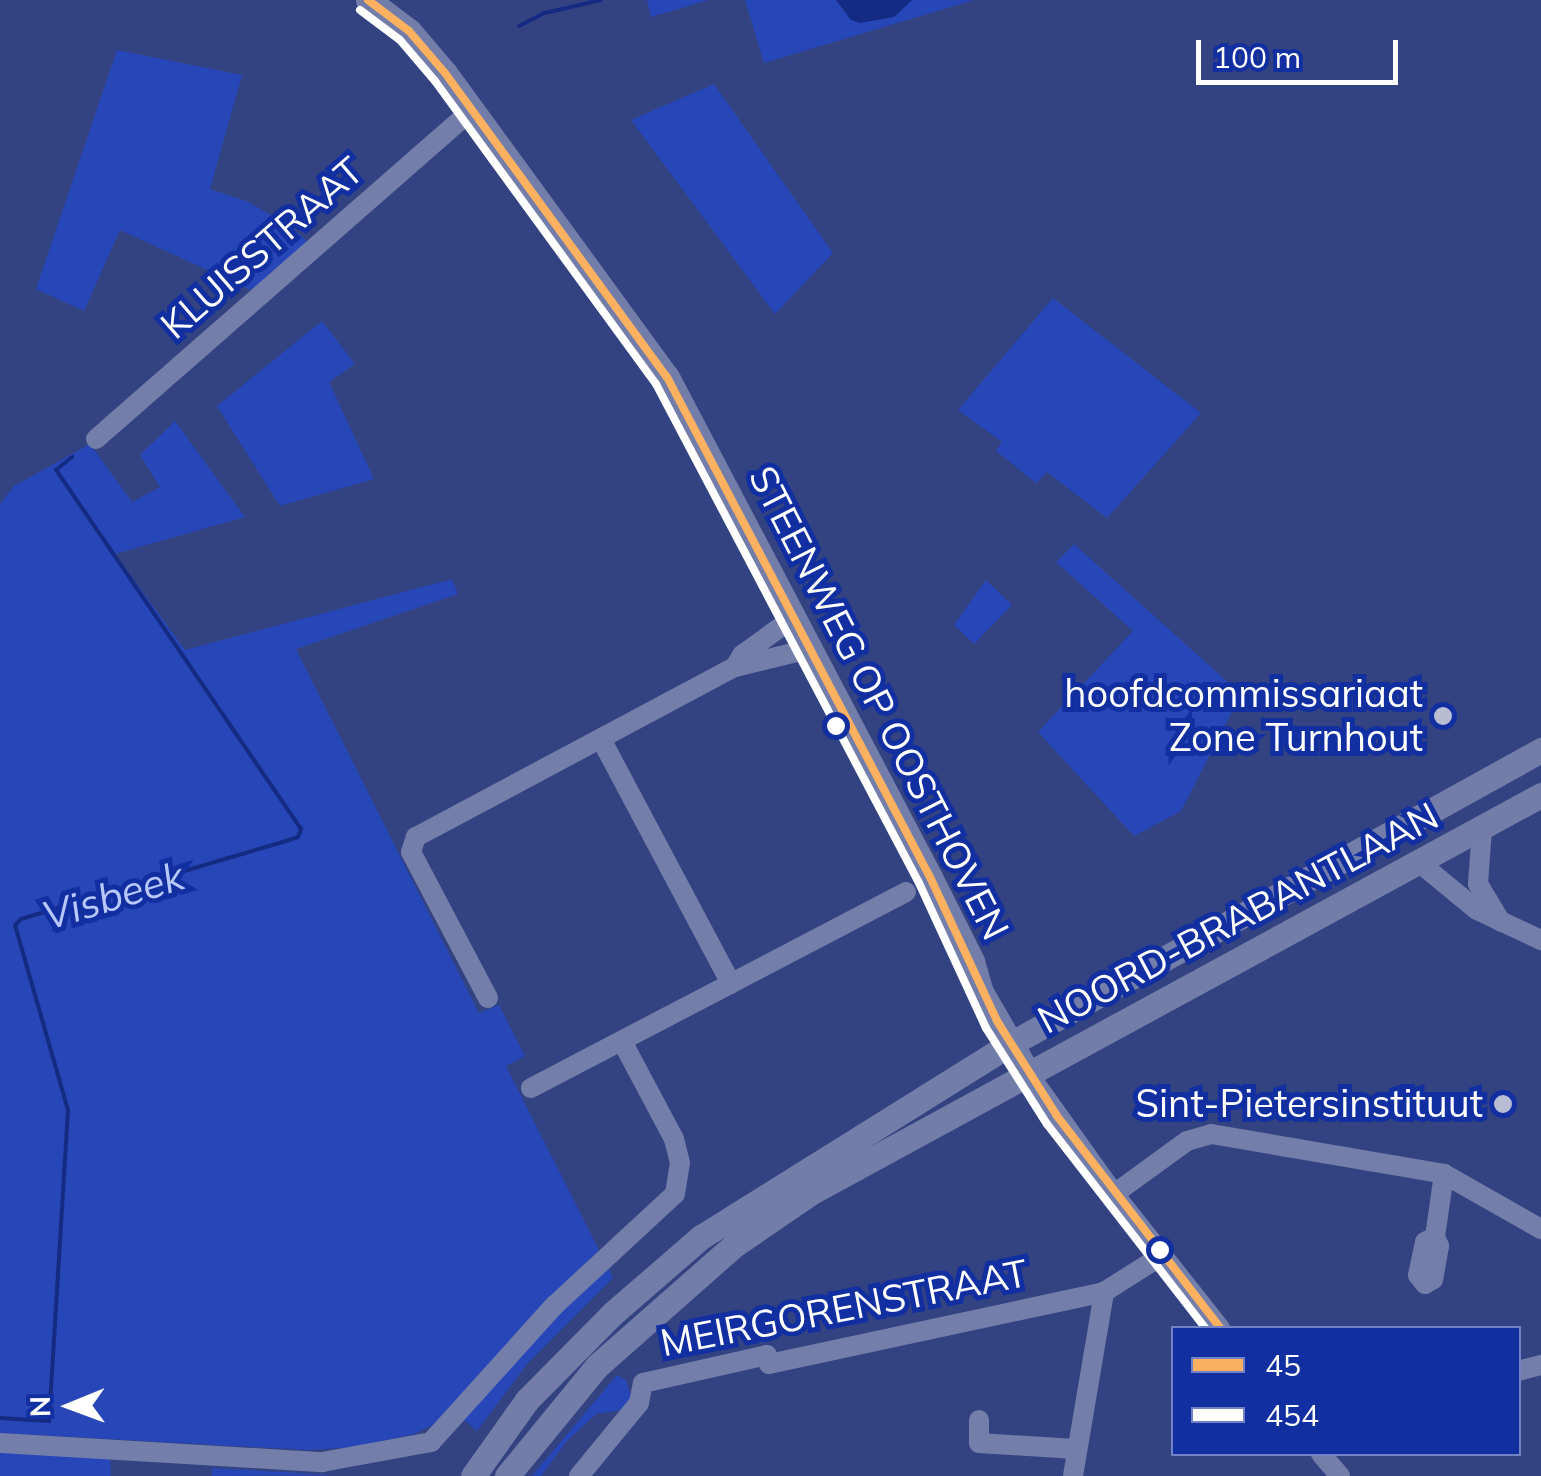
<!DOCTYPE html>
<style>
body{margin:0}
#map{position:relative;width:1541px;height:1476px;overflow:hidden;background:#334381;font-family:Mulish,sans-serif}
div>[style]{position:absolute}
.green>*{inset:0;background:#2746b7}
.water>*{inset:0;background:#152a83}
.stream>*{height:4px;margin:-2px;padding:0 2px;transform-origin:2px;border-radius:2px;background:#152a83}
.minor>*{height:20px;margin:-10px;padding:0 10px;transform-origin:10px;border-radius:10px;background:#747eaa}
.major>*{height:25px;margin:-12.5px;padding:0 12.5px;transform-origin:12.5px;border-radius:12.5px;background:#737da9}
.bus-1>*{height:8px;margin:-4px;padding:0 4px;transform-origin:4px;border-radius:4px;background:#fbb160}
.bus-2>*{height:8px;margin:-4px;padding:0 4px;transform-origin:4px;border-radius:4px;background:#fff}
.dots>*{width:28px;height:28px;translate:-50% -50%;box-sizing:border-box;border:5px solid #122fa2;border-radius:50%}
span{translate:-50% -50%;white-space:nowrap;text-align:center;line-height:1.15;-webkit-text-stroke:10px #122fa2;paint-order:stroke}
.street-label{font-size:38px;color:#fff}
.poi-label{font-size:38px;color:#fff}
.right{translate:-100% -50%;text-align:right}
.water-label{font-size:40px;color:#b9c8fb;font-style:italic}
.legend{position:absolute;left:1171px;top:1326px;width:350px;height:130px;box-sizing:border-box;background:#122fa2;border:2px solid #7182c7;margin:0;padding:12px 18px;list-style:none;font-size:30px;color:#fff}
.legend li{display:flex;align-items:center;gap:20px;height:50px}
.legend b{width:50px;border:2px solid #7182c7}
.north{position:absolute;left:20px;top:1356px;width:100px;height:100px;-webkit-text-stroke:8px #122fa2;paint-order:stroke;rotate:269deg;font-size:28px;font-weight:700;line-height:40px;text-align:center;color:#fff}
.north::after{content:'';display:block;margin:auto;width:35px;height:45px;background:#fff;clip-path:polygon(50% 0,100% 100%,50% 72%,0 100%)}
.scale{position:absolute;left:1196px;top:40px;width:202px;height:45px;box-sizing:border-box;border:5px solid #fff;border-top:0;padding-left:12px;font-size:30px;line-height:35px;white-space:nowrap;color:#fff;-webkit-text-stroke:8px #122fa2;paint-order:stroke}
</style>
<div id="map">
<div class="green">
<i style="clip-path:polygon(647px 0,709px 0,651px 17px)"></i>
<i style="clip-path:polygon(745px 0,974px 0,764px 63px)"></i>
<i style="clip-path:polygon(117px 50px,242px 75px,210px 189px,246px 201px,289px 225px,308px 242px,251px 290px,120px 230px,84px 311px,36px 289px)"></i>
<i style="clip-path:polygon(714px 84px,833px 253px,775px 314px,631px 120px)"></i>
<i style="clip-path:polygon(1053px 298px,1201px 413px,1107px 518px,1047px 472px,1036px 483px,996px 451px,1002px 442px,958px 410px)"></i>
<i style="clip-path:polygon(322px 321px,355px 364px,329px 382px,374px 479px,280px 506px,217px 406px)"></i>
<i style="clip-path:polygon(175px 421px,245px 517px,115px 554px,185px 650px,452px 579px,458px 594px,296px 649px,479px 1013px,499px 1005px,525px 1056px,506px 1066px,613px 1278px,527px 1364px,477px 1431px,449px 1407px,437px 1423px,414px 1434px,356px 1447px,308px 1450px,0 1433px,0 504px,14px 486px,90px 444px,132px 502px,160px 487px,140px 455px)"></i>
<i style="clip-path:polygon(1074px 544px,1241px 694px,1181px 811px,1134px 836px,1038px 732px,1133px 631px,1056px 562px)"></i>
<i style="clip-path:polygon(986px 580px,1012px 605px,974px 644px,954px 625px)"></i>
<i style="clip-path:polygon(617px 1375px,626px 1380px,634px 1408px,596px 1414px,566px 1442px,541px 1476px,532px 1476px)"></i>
<i style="clip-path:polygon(0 1452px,110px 1458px,111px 1476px,0 1476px)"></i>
<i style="clip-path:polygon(212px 1468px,335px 1475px,212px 1476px)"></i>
</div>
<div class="water">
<i style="clip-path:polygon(836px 0,912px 0,894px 17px,860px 23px,851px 20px)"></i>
</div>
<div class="stream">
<i style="left:519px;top:26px;width:29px;rotate:-27deg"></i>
<i style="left:545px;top:13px;width:57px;rotate:-13.1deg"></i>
<i style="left:0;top:1418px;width:49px;rotate:3.5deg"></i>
<i style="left:49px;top:1421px;width:312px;rotate:-86.5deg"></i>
<i style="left:68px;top:1110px;width:192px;rotate:-106deg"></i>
<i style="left:15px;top:925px;width:8px;rotate:-45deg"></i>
<i style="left:21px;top:919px;width:279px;rotate:-16.4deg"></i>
<i style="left:289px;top:840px;width:9px;rotate:-18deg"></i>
<i style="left:298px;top:837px;width:9px;rotate:-69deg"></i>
<i style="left:301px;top:829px;width:435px;rotate:-124.3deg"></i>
<i style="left:56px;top:470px;width:21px;rotate:-39deg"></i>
</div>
<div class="minor">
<i style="left:96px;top:439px;width:501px;rotate:-41.2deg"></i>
<i style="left:735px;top:667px;width:14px;rotate:-60deg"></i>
<i style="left:742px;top:655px;width:63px;rotate:-36deg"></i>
<i style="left:601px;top:739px;width:277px;rotate:62deg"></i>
<i style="left:1482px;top:829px;width:55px;rotate:94.2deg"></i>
<i style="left:1478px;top:884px;width:44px;rotate:58.8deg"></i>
<i style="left:1421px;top:864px;width:72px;rotate:39.4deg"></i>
<i style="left:1477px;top:910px;width:71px;rotate:25.1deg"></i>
<i style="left:488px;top:998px;width:165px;rotate:-117.8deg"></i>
<i style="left:411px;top:852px;width:16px;rotate:-72deg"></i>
<i style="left:416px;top:837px;width:361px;rotate:-28.1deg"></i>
<i style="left:735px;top:667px;width:76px;rotate:-13.7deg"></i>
<i style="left:1028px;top:1073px;width:148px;rotate:54.6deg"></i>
<i style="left:1114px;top:1194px;width:171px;rotate:51.7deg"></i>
<i style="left:531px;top:1088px;width:423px;rotate:-27.6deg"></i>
<i style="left:1114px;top:1194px;width:90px;rotate:-36deg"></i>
<i style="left:1187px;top:1141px;width:25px;rotate:-16deg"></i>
<i style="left:1211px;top:1134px;width:236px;rotate:9.7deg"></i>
<i style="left:1444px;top:1174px;width:112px;rotate:29.6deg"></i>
<i style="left:1435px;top:1237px;width:10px;rotate:66deg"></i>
<i style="left:1439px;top:1246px;width:34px;rotate:100deg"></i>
<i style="left:1433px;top:1279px;width:9px;rotate:148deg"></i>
<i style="left:1425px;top:1284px;width:11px;rotate:-128deg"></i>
<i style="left:1418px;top:1275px;width:34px;rotate:-78deg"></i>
<i style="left:1425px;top:1242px;width:11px;rotate:-27deg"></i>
<i style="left:1435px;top:1237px;width:64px;rotate:-81.9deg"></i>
<i style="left:1518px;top:1371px;width:24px;rotate:-15deg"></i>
<i style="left:979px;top:1420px;width:23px;rotate:90deg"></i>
<i style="left:979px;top:1443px;width:96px;rotate:3.6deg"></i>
<i style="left:0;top:1443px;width:323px;rotate:3.4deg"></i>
<i style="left:322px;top:1462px;width:111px;rotate:-10.4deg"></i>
<i style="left:431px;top:1442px;width:185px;rotate:-47.9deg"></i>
<i style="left:555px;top:1305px;width:163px;rotate:-42.8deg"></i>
<i style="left:675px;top:1194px;width:31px;rotate:-81deg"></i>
<i style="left:680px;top:1163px;width:25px;rotate:-104deg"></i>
<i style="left:674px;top:1139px;width:111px;rotate:-118deg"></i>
<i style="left:1321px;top:1454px;width:29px;rotate:49deg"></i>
<i style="left:579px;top:1476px;width:94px;rotate:-50.6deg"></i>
<i style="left:639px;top:1403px;width:20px;rotate:-79deg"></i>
<i style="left:643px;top:1383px;width:127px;rotate:-12.7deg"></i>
<i style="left:767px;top:1355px;width:9px;rotate:77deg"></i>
<i style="left:769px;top:1364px;width:343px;rotate:-12.1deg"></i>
<i style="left:1104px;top:1292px;width:67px;rotate:-32.3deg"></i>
<i style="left:1073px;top:1476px;width:187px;rotate:-80.4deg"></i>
</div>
<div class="major">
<i style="left:368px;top:0;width:51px;rotate:37.1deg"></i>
<i style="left:409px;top:31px;width:55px;rotate:49.4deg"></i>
<i style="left:445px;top:73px;width:376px;rotate:53.9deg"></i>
<i style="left:667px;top:377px;width:565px;rotate:62.26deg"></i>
<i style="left:930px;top:877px;width:94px;rotate:63.4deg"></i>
<i style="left:972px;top:961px;width:32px;rotate:74deg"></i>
<i style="left:981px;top:992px;width:94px;rotate:59.9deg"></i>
<i style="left:473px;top:1476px;width:93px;rotate:-54.6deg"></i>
<i style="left:527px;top:1400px;width:121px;rotate:-45.3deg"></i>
<i style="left:612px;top:1314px;width:118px;rotate:-40.9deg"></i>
<i style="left:701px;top:1237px;width:367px;rotate:-32deg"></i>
<i style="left:1012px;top:1043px;width:605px;rotate:-28.98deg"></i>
<i style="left:507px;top:1476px;width:142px;rotate:-50.7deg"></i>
<i style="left:597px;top:1366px;width:181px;rotate:-41.4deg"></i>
<i style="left:733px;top:1246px;width:93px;rotate:-34.5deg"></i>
<i style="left:810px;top:1193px;width:832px;rotate:-28.57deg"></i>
</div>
<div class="bus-1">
<i style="left:368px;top:0;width:51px;rotate:37.1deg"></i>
<i style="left:409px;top:31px;width:55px;rotate:49.4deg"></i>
<i style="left:445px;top:73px;width:376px;rotate:53.9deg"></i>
<i style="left:667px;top:377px;width:565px;rotate:62.26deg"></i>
<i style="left:930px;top:877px;width:159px;rotate:65deg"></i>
<i style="left:997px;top:1021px;width:112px;rotate:57.7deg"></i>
<i style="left:1057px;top:1116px;width:267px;rotate:52.4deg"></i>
</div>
<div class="bus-2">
<i style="left:360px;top:10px;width:50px;rotate:36.9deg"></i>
<i style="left:400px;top:40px;width:54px;rotate:49.5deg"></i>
<i style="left:435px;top:81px;width:375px;rotate:53.9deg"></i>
<i style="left:656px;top:384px;width:564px;rotate:62.21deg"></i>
<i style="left:919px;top:883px;width:160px;rotate:65.2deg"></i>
<i style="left:986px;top:1028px;width:114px;rotate:57.6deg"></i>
<i style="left:1047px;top:1124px;width:258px;rotate:52.2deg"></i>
</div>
<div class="dots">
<i style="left:1443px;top:716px;background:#b8bdd3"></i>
<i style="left:836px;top:726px;background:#fff"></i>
<i style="left:1503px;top:1104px;background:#b8bdd3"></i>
<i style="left:1160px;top:1250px;background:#fff"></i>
</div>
<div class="street-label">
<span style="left:262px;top:248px;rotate:-41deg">KLUISSTRAAT</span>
<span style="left:879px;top:703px;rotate:63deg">STEENWEG OP OOSTHOVEN</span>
<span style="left:1238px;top:918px;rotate:-28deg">NOORD-BRABANTLAAN</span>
<span style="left:844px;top:1308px;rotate:-11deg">MEIRGORENSTRAAT</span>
</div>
<div class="poi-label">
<span class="right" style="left:1423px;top:716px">hoofdcommissariaat<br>Zone Turnhout</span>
<span class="right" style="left:1483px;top:1104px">Sint-Pietersinstituut</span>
</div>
<div class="water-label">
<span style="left:113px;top:895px;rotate:-17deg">Visbeek</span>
</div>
<ul class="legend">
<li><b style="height:12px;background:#fbb160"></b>45</li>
<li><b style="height:12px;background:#fff"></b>454</li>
</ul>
<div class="north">N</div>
<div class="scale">100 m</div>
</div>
